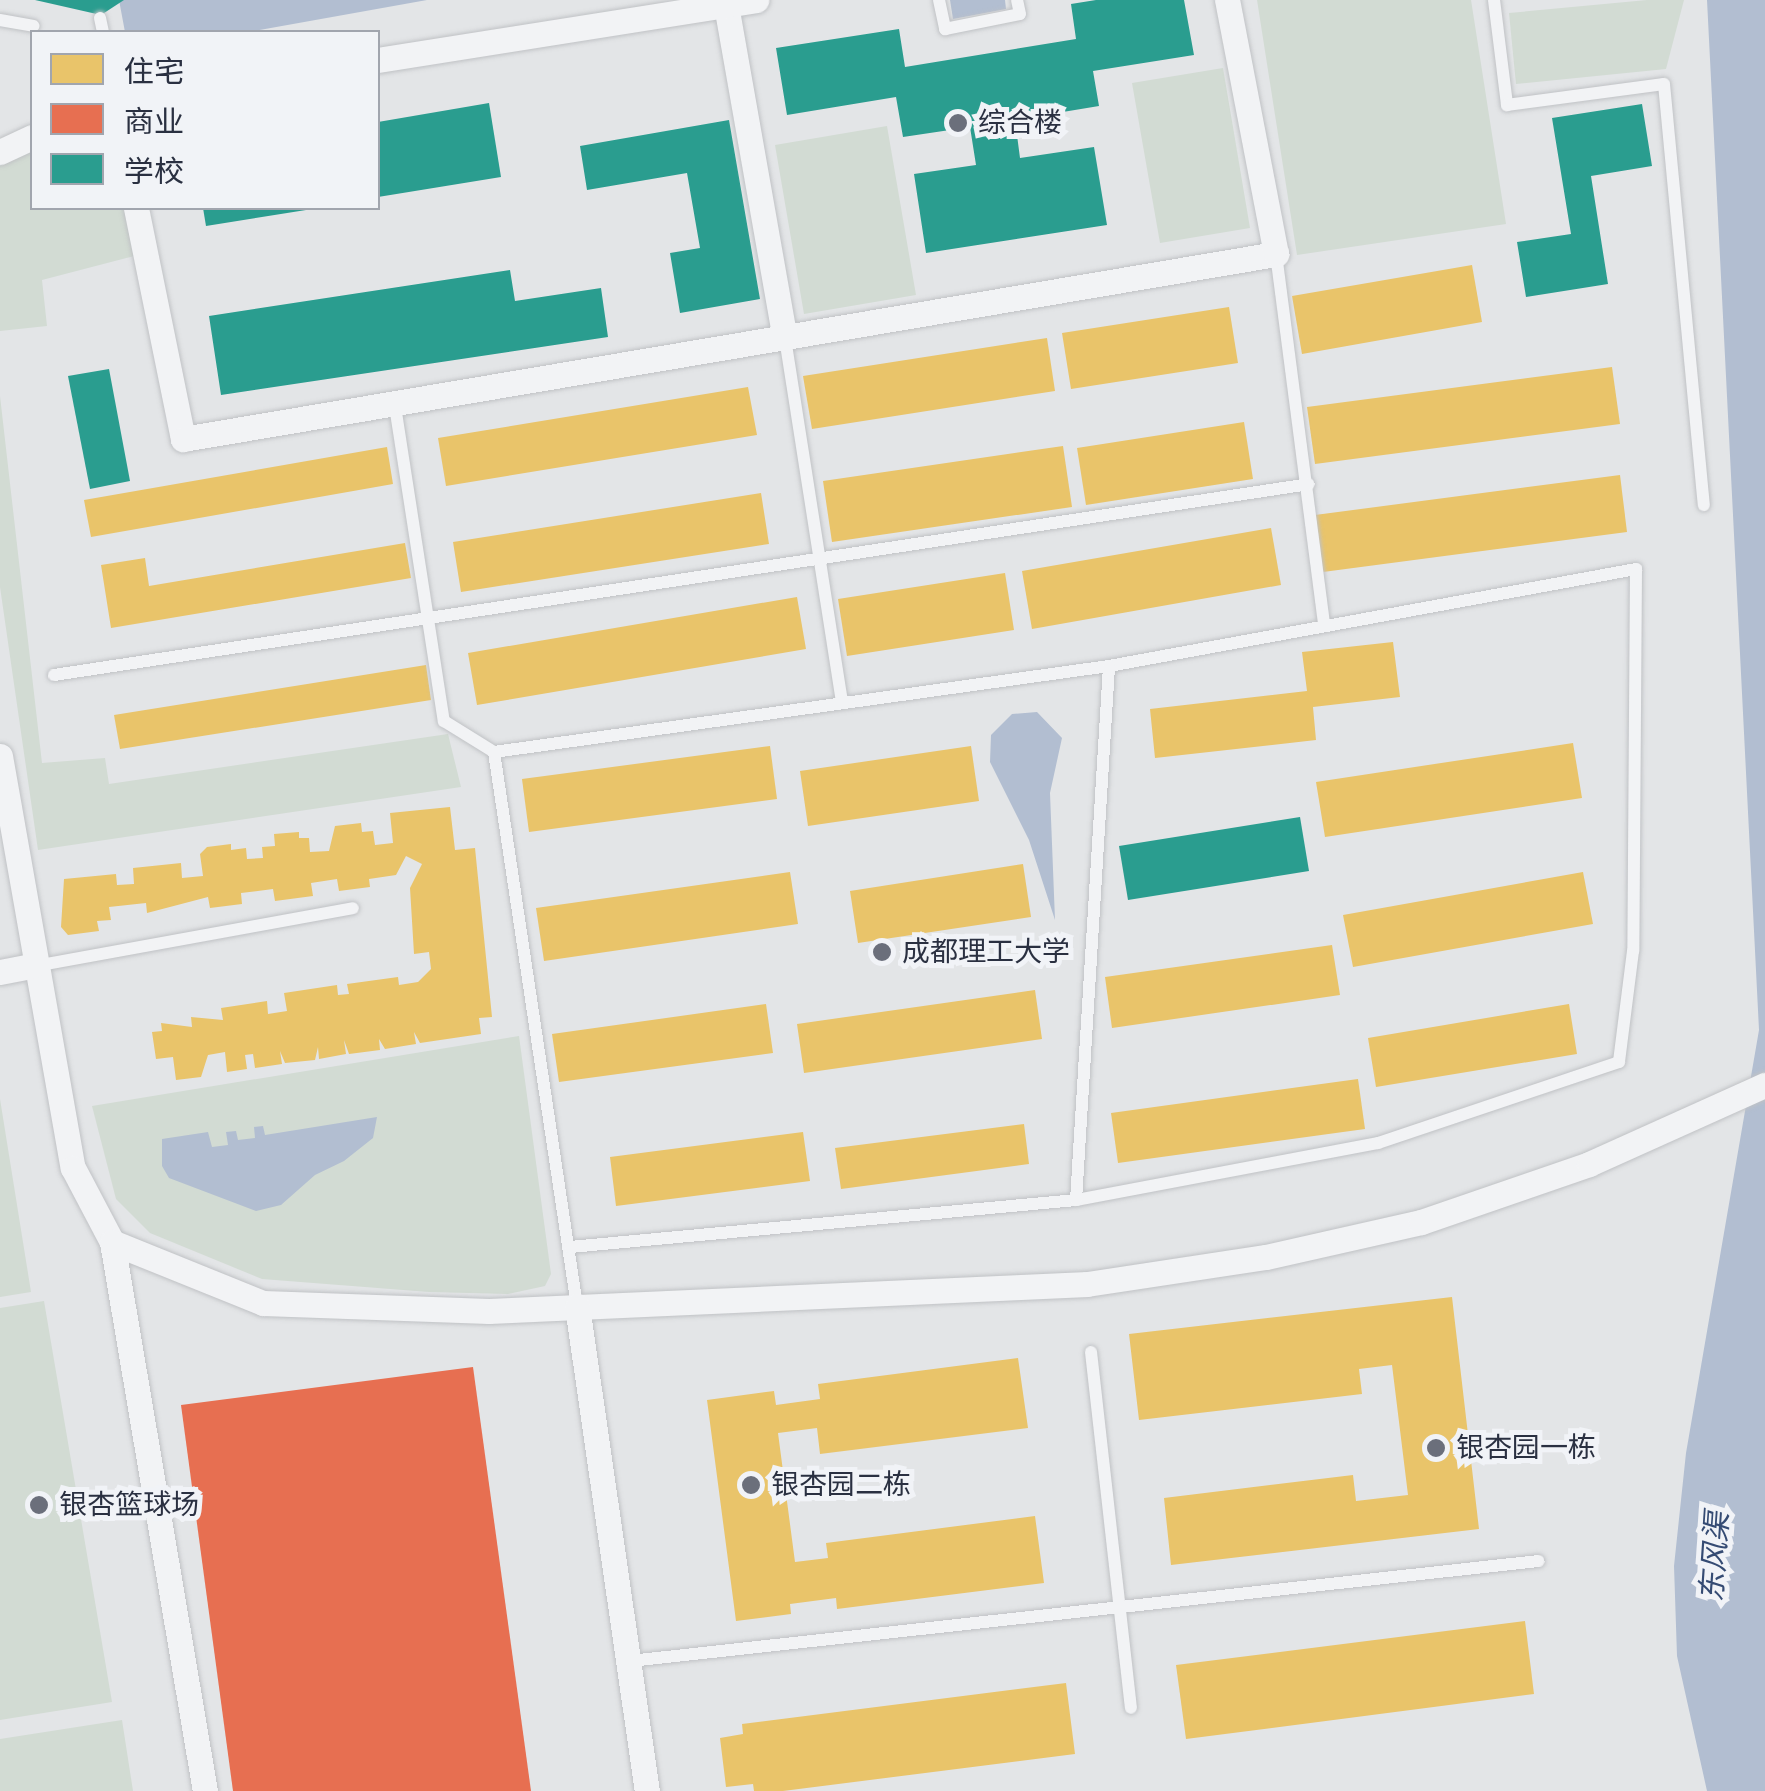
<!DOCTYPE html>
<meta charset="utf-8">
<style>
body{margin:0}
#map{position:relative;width:1765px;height:1791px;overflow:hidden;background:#e3e5e7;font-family:Karla,"Noto Sans SC",sans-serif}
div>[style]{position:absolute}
.green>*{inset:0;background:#d2dbd3}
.water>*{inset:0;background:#b2bed1}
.homes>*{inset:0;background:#e9c46a}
.shops>*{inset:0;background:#e76f51}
.schools>*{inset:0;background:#2a9d8f}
.roads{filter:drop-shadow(0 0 2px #c0c2c5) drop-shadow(0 0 2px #c0c2c5)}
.lane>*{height:12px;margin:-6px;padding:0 6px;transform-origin:6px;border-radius:6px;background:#f2f3f5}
.street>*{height:25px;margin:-12.5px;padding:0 12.5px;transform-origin:12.5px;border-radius:12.5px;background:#f2f3f5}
.dots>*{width:28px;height:28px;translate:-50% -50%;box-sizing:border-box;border:5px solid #f1f3f7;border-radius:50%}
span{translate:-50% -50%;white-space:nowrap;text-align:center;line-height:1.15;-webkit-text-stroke:10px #f1f3f7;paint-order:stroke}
.poi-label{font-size:28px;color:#2a3041}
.left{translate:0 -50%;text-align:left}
.water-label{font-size:30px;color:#354b73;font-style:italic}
.legend{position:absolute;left:30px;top:30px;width:350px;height:180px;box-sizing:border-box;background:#f1f3f7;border:2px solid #a1a5ae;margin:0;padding:12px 18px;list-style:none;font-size:30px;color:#2a3041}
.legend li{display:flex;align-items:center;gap:20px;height:50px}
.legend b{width:50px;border:2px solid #a1a5ae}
</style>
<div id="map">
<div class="green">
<i style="clip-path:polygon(1257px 0,1471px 0,1506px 224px,1297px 255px)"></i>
<i style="clip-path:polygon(1647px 0,1684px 0,1666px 69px,1516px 84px,1509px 13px)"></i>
<i style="clip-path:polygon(1223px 68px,1250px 228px,1160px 243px,1132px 83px)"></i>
<i style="clip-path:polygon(887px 126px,916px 295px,804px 314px,775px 145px)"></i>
<i style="clip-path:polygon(32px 151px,32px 208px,124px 208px,134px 256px,42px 280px,47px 326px,0 331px,0 165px)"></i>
<i style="clip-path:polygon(0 396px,42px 763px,105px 758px,109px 784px,448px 734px,461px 787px,38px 850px,0 587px)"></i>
<i style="clip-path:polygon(519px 1036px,551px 1274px,545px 1286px,508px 1294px,429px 1292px,262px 1279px,150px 1233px,116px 1199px,92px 1106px)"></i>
<i style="clip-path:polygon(0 1099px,31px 1292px,0 1297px)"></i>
<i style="clip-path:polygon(44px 1301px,112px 1702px,0 1720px,0 1308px)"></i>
<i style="clip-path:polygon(122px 1720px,133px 1791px,0 1791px,0 1739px)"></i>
</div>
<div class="water">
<i style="clip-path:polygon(119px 0,427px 0,248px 32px,125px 32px)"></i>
<i style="clip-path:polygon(950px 0,1005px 0,1006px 9px,953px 19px)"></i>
<i style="clip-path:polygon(1707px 0,1765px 0,1765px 1791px,1707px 1791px,1677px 1656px,1674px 1566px,1686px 1453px,1759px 1030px)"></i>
<i style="clip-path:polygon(1037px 712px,1062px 738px,1050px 793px,1055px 920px,1029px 840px,990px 762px,991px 735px,1012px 714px)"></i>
<i style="clip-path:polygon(377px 1117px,373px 1138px,344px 1161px,315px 1175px,281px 1205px,256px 1211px,169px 1178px,162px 1166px,162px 1139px,208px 1132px,212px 1147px,228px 1145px,226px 1132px,236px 1131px,238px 1140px,255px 1138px,254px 1127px,263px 1126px,265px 1135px)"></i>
</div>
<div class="homes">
<i style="clip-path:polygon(1472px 265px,1482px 322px,1302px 354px,1292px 296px)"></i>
<i style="clip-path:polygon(1229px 307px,1238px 363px,1071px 389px,1062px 333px)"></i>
<i style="clip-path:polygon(1047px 338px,1055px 391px,812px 429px,803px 376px)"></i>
<i style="clip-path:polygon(1612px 367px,1620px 424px,1315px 464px,1307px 407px)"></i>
<i style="clip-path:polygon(748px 387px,757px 435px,446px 486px,438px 438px)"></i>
<i style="clip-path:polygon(1244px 422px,1253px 479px,1086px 505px,1077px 448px)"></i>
<i style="clip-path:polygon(1063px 446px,1072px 507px,832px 542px,823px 481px)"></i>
<i style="clip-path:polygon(387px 447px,393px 484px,91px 537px,84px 500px)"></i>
<i style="clip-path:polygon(1620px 475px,1627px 532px,1323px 572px,1315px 515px)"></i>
<i style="clip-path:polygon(761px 493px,769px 544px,461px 592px,453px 542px)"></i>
<i style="clip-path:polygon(1271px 528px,1281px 585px,1032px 629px,1022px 571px)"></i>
<i style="clip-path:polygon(405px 543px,411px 578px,111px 628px,101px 565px,145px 558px,149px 586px)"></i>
<i style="clip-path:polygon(1005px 573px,1014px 630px,847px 656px,838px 599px)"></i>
<i style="clip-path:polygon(797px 597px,806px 649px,477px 705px,468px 653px)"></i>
<i style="clip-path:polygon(1393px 642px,1400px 697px,1313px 707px,1316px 740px,1155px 758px,1150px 709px,1307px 691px,1302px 652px)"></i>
<i style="clip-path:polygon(426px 665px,431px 700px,120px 749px,114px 715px)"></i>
<i style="clip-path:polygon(1573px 743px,1582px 798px,1325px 837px,1316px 782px)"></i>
<i style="clip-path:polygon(770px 746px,777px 799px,529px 832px,522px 779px)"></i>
<i style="clip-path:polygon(971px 746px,979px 801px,808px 826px,800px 771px)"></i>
<i style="clip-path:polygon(450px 807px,455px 850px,475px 848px,492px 1017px,479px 1018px,481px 1034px,420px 1043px,414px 1032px,416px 1044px,385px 1049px,379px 1039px,380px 1050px,349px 1054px,344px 1040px,346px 1054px,319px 1059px,318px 1047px,315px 1060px,285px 1063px,280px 1051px,282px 1064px,255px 1068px,253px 1054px,245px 1055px,247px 1069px,227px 1072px,225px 1052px,208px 1055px,201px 1077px,176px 1080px,173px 1057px,156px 1059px,152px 1032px,162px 1031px,161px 1023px,192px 1027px,191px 1017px,223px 1020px,221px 1008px,267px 1001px,268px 1014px,287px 1011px,284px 993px,337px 985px,338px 995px,349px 994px,347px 984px,398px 977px,399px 985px,418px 982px,431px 969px,429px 952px,414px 954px,410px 888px,422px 864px,406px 856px,396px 875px,369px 879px,370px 887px,339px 891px,337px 879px,311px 883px,313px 896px,275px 901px,273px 889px,241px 893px,242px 904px,210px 908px,208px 897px,147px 913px,146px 903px,109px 907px,111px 920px,97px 921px,99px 931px,68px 935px,61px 927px,64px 879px,116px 874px,117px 885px,134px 884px,133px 868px,181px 863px,182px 878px,203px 876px,200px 854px,207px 847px,231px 844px,231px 850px,246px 848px,247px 859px,263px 858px,262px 847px,275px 846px,274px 834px,299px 832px,299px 838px,309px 838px,310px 852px,329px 851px,335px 826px,361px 823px,362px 832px,373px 831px,375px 845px,393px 843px,390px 813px)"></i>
<i style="clip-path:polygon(1023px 864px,1031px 917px,858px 943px,850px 891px)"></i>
<i style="clip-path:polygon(790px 872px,798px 924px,544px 961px,536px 908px)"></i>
<i style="clip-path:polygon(1583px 872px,1593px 924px,1353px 967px,1343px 915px)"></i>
<i style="clip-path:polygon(1332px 945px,1340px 995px,1112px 1028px,1105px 977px)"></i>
<i style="clip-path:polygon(1035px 990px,1042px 1039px,804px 1073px,797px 1024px)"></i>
<i style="clip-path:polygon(766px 1004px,773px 1053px,559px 1082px,552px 1034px)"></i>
<i style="clip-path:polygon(1569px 1004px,1577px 1054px,1376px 1087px,1368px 1038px)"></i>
<i style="clip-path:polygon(1358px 1079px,1365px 1129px,1118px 1163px,1111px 1113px)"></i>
<i style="clip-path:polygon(1024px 1124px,1029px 1164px,841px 1189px,835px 1148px)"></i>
<i style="clip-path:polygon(803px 1132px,810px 1181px,616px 1206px,610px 1157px)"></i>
<i style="clip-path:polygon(1452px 1297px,1479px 1529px,1171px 1565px,1164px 1498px,1353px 1475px,1356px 1501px,1408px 1495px,1392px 1365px,1359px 1369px,1362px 1394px,1139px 1420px,1129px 1334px)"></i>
<i style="clip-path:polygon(1018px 1358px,1028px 1428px,820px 1454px,817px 1428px,778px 1433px,795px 1562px,828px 1558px,826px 1543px,1035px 1516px,1044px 1583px,837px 1609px,836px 1598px,790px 1604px,791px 1614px,736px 1621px,707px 1400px,774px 1391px,776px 1405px,820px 1399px,818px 1384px)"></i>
<i style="clip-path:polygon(1525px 1621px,1534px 1694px,1186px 1739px,1176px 1665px)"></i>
<i style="clip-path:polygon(1066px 1683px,1075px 1754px,783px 1791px,754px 1791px,753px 1784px,726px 1787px,720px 1738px,743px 1734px,742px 1724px)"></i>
</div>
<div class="shops">
<i style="clip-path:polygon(473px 1367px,531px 1791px,233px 1791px,181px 1405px)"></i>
</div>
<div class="schools">
<i style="clip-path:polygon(35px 0,124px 0,101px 15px)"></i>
<i style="clip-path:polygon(1096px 0,1184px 0,1194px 55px,1093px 71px,1099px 106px,1015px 120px,1020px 158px,1094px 147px,1107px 225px,926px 253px,914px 174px,976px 165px,970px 127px,903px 137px,896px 97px,787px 115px,776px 48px,899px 29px,905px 67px,1076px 39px,1071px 4px)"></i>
<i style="clip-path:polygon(489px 103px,501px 177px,378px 197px,378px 122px)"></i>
<i style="clip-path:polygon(1642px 104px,1652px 166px,1591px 176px,1608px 284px,1526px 297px,1517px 242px,1571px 234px,1552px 118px)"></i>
<i style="clip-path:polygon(729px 120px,760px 299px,680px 313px,670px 253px,700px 248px,687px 173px,587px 190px,580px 146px)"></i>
<i style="clip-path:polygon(203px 208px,305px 208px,306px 210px,206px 226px)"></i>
<i style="clip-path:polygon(510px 270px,515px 301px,601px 288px,608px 337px,221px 395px,209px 316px)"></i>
<i style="clip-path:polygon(109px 369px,130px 481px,90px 489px,68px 376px)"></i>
<i style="clip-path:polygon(1300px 817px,1309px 871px,1128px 900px,1119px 846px)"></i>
</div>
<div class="roads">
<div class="lane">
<i style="left:939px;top:0;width:30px;rotate:78deg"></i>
<i style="left:945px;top:29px;width:76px;rotate:-11.3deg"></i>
<i style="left:1020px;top:14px;width:14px;rotate:-102deg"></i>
<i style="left:1494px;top:0;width:106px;rotate:82.9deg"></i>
<i style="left:1507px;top:105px;width:158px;rotate:-7.6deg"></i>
<i style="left:1664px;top:84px;width:423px;rotate:84.6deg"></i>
<i style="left:100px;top:18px;width:14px;rotate:78deg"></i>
<i style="left:0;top:20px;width:34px;rotate:10deg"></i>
<i style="left:1276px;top:254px;width:373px;rotate:82.6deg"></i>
<i style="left:785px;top:338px;width:369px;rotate:81.1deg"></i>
<i style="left:395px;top:406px;width:319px;rotate:81.2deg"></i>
<i style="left:444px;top:721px;width:59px;rotate:31.8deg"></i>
<i style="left:494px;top:752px;width:560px;rotate:81.48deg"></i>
<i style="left:54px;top:675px;width:1269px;rotate:-8.65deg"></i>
<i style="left:494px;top:752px;width:621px;rotate:-7.96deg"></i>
<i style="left:1109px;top:666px;width:536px;rotate:-10.43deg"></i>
<i style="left:1636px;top:569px;width:382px;rotate:90.4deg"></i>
<i style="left:1633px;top:951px;width:112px;rotate:97.2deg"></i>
<i style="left:1619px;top:1062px;width:254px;rotate:161.4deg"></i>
<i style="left:1378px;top:1143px;width:307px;rotate:169.3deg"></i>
<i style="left:1076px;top:1200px;width:508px;rotate:174.69deg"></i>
<i style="left:35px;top:966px;width:323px;rotate:-10.3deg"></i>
<i style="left:1076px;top:1200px;width:535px;rotate:-86.46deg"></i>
<i style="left:1091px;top:1352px;width:358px;rotate:83.6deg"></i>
<i style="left:630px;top:1661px;width:914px;rotate:-6.28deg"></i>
</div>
<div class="street">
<i style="left:726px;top:5px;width:338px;rotate:80deg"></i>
<i style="left:378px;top:60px;width:383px;rotate:-9deg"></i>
<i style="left:0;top:152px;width:35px;rotate:-25deg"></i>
<i style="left:136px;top:208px;width:236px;rotate:78.5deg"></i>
<i style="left:183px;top:439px;width:1109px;rotate:-9.61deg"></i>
<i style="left:1276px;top:254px;width:259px;rotate:-100.9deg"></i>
<i style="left:0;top:756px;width:418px;rotate:80deg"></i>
<i style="left:73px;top:1168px;width:84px;rotate:62.2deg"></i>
<i style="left:112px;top:1242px;width:163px;rotate:22deg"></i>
<i style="left:263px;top:1303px;width:226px;rotate:2deg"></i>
<i style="left:489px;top:1311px;width:599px;rotate:-2.59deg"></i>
<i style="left:1087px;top:1284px;width:181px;rotate:-8.6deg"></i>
<i style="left:1266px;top:1257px;width:159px;rotate:-12.7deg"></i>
<i style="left:1421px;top:1222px;width:178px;rotate:-19deg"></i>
<i style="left:1589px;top:1164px;width:193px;rotate:-24.2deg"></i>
<i style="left:0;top:972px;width:33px;rotate:-11deg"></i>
<i style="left:112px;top:1242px;width:557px;rotate:80.39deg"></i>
<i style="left:577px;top:1306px;width:490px;rotate:81.8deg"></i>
</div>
</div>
<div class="dots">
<i style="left:958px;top:123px;background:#6b6f7b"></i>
<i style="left:882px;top:952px;background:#6b6f7b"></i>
<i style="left:1436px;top:1448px;background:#6b6f7b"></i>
<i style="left:751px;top:1485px;background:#6b6f7b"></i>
<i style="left:39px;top:1505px;background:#6b6f7b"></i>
</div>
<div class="poi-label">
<span class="left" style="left:978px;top:123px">综合楼</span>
<span class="left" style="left:902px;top:952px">成都理工大学</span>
<span class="left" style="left:1456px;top:1448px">银杏园一栋</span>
<span class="left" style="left:771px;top:1485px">银杏园二栋</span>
<span class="left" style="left:59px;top:1505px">银杏篮球场</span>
</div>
<div class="water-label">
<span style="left:1715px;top:1557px;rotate:-86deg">东风渠</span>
</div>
<ul class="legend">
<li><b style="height:28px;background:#e9c46a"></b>住宅</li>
<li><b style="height:28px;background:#e76f51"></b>商业</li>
<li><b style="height:28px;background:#2a9d8f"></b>学校</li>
</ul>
</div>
